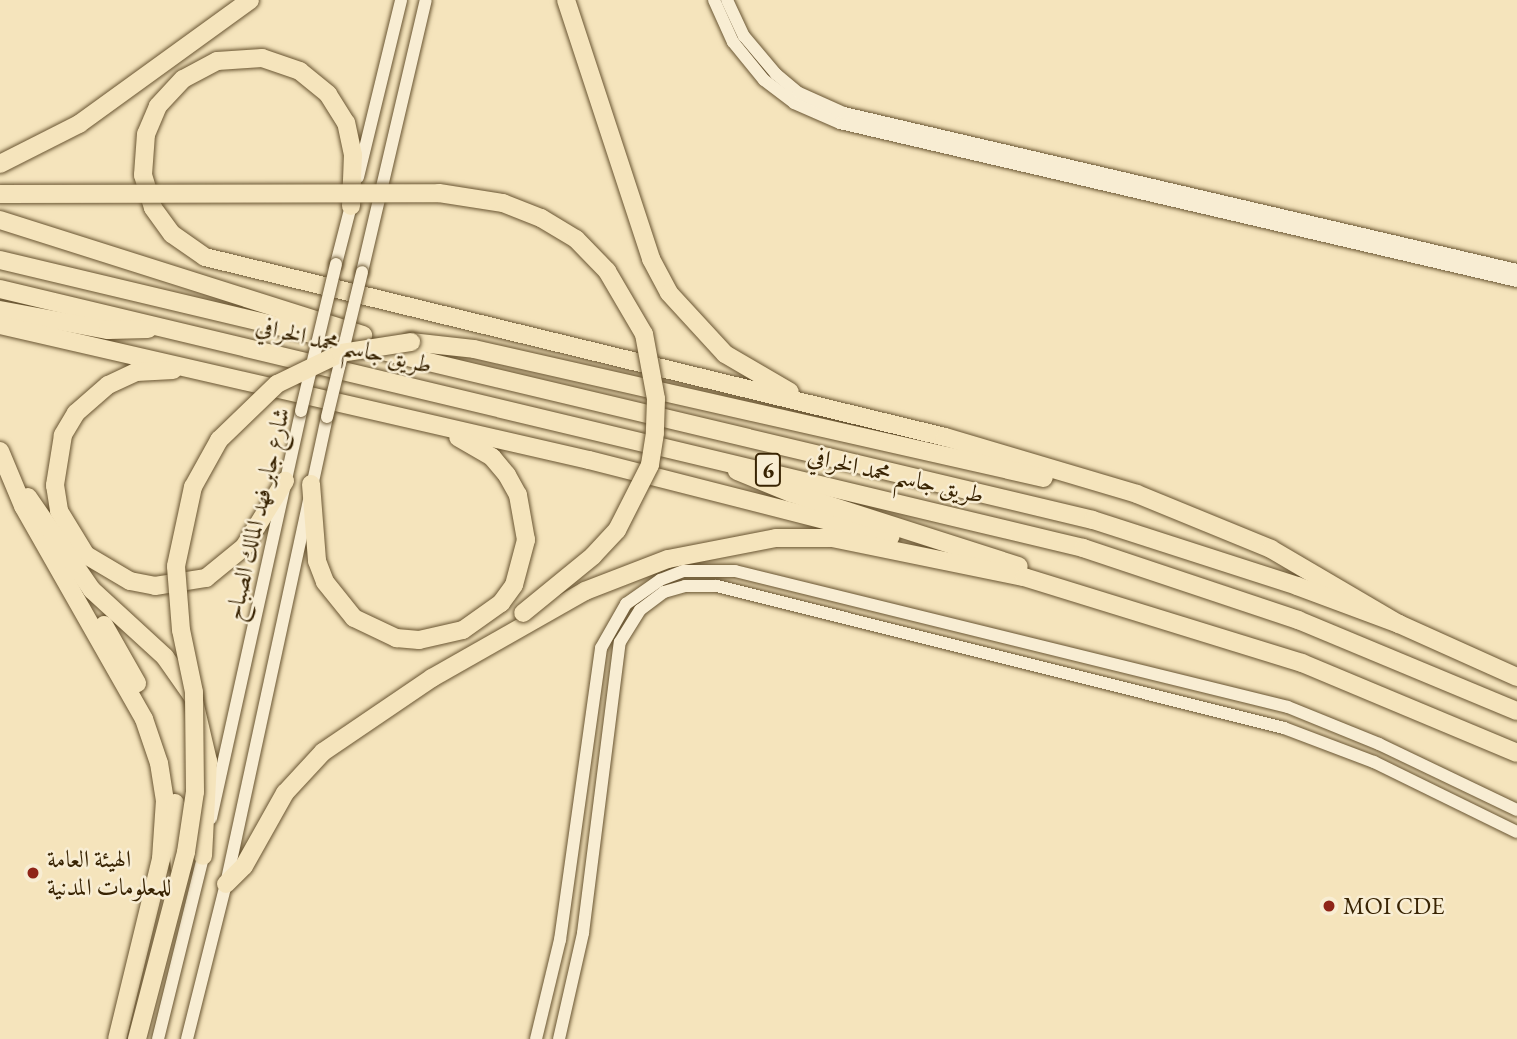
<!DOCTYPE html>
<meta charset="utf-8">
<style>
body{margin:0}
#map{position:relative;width:1517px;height:1039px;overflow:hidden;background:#f5e4bc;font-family:"EB Garamond",Amiri,serif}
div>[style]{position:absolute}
.roads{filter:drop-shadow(0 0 2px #685431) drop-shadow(0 0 2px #685431)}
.tertiary>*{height:12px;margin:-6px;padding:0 6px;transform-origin:6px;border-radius:6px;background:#f8edd3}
.motorway>*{height:18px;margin:-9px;padding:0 9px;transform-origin:9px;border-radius:9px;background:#f5e4bc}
.bridges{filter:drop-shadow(0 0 2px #685431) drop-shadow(0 0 2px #685431)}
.tertiary-bridge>*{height:12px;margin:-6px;padding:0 6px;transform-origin:6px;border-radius:6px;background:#f8edd3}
.motorway-bridge>*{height:18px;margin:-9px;padding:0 9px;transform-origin:9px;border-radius:9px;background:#f5e4bc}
.dots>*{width:19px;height:19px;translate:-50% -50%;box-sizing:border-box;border:4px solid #f8edd3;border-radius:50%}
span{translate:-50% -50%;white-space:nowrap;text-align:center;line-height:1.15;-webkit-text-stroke:5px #f8edd3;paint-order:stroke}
.shield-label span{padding:2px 5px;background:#f8edd3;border:2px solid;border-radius:5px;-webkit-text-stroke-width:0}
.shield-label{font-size:23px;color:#392403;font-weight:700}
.street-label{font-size:24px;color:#392403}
.poi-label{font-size:24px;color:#392403}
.left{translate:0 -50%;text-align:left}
</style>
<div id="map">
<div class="roads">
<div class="tertiary">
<i style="left:714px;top:0;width:46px;rotate:65.7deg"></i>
<i style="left:733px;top:42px;width:49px;rotate:50.8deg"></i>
<i style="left:764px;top:80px;width:38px;rotate:37deg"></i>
<i style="left:794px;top:103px;width:50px;rotate:23.5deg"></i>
<i style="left:840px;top:123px;width:695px;rotate:13.14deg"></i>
<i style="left:727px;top:0;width:40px;rotate:65deg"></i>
<i style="left:744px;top:36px;width:50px;rotate:49.9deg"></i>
<i style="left:776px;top:74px;width:30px;rotate:40deg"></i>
<i style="left:799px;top:93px;width:49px;rotate:24deg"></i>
<i style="left:844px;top:113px;width:691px;rotate:13.13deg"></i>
<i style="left:358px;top:177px;width:182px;rotate:-76.3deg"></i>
<i style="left:336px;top:264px;width:68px;rotate:-75.6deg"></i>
<i style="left:362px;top:272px;width:279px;rotate:-76.8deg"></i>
<i style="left:211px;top:818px;width:417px;rotate:-77.5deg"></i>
<i style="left:158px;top:1039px;width:196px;rotate:-76.1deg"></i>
<i style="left:187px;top:1039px;width:160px;rotate:-75.9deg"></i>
<i style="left:226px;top:884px;width:478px;rotate:-77.8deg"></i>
<i style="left:536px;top:1039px;width:102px;rotate:-76.4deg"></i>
<i style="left:560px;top:940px;width:295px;rotate:-82deg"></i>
<i style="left:601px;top:648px;width:51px;rotate:-60.4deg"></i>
<i style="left:626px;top:604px;width:42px;rotate:-35.2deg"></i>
<i style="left:660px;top:580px;width:26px;rotate:-21deg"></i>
<i style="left:684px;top:571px;width:51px"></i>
<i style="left:735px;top:571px;width:569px;rotate:13.82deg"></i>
<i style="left:1288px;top:707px;width:98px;rotate:22.1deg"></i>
<i style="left:1379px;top:744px;width:153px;rotate:25.6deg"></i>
<i style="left:559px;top:1039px;width:109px;rotate:-77.2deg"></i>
<i style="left:583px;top:933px;width:293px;rotate:-82.8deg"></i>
<i style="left:620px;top:642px;width:38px;rotate:-58deg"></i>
<i style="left:640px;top:610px;width:30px;rotate:-37deg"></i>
<i style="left:664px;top:592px;width:22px;rotate:-16deg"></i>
<i style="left:685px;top:586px;width:32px"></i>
<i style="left:717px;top:586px;width:585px;rotate:14.06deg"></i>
<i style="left:1284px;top:728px;width:96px;rotate:20.7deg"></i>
<i style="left:1374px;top:762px;width:159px;rotate:26.1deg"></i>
</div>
<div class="motorway">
<i style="left:566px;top:0;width:273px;rotate:71.8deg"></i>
<i style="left:651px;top:259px;width:38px;rotate:62deg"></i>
<i style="left:669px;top:293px;width:83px;rotate:47.4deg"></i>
<i style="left:725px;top:354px;width:75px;rotate:30.3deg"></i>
<i style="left:0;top:164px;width:89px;rotate:-26.9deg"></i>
<i style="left:79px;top:124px;width:211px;rotate:-35.9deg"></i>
<i style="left:351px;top:206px;width:51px;rotate:-87.8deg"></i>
<i style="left:353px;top:155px;width:33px;rotate:-102deg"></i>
<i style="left:346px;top:123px;width:34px;rotate:-122deg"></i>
<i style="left:328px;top:94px;width:36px;rotate:-141deg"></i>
<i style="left:300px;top:71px;width:40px;rotate:-161.1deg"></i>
<i style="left:262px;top:58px;width:45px;rotate:176.2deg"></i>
<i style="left:217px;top:61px;width:38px;rotate:152deg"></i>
<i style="left:183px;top:79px;width:37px;rotate:133deg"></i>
<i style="left:158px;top:106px;width:30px;rotate:113deg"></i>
<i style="left:146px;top:134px;width:41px;rotate:94.2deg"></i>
<i style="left:143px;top:175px;width:34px;rotate:73deg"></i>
<i style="left:153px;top:208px;width:32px;rotate:54deg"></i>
<i style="left:172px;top:234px;width:40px;rotate:34.9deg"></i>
<i style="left:205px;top:257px;width:762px;rotate:13.67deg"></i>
<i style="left:945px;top:437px;width:200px;rotate:16.5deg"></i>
<i style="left:1137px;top:494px;width:145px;rotate:22.3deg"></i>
<i style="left:1271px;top:549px;width:148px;rotate:30.4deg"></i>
<i style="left:0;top:220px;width:381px;rotate:17.6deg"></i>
<i style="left:0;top:260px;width:1123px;rotate:13.38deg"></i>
<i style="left:1093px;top:520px;width:214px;rotate:17.9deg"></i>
<i style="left:1297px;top:586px;width:109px;rotate:20.4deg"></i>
<i style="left:1399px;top:624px;width:129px;rotate:24.2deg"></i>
<i style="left:0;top:289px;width:1114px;rotate:13.45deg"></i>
<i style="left:1083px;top:548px;width:227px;rotate:18.5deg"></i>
<i style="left:1298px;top:620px;width:237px;rotate:22.6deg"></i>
<i style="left:0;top:310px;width:110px;rotate:10.5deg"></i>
<i style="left:108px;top:330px;width:40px;rotate:-1.4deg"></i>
<i style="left:0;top:325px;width:604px;rotate:12.91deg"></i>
<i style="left:589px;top:460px;width:311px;rotate:14.3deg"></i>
<i style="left:411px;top:342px;width:63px;rotate:6.3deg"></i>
<i style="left:474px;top:349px;width:584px;rotate:12.75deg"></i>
<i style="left:173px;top:370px;width:37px;rotate:177deg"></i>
<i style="left:136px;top:372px;width:31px;rotate:155deg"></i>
<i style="left:108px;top:385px;width:43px;rotate:138.8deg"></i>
<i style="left:76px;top:413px;width:26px;rotate:121deg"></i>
<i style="left:63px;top:435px;width:51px;rotate:99.1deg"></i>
<i style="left:55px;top:485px;width:26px;rotate:81deg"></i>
<i style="left:59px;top:511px;width:52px;rotate:58.5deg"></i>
<i style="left:86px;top:555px;width:51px;rotate:30.6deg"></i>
<i style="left:130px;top:581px;width:25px;rotate:11deg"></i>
<i style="left:155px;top:586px;width:52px;rotate:-8.9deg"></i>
<i style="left:206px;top:578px;width:49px;rotate:-39.2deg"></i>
<i style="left:244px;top:547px;width:78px;rotate:-58.2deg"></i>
<i style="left:0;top:451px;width:60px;rotate:67.3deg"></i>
<i style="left:23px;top:506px;width:245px;rotate:60.4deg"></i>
<i style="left:144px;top:719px;width:46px;rotate:71.2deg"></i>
<i style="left:159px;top:763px;width:37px;rotate:81deg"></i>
<i style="left:165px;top:800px;width:59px;rotate:93.9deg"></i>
<i style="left:161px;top:859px;width:185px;rotate:103.7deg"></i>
<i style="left:737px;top:471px;width:58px;rotate:22.2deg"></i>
<i style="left:791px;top:493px;width:239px;rotate:17.8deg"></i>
<i style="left:311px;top:484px;width:77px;rotate:85.5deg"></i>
<i style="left:317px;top:561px;width:22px;rotate:69deg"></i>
<i style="left:325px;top:582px;width:46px;rotate:51.1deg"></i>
<i style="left:354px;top:618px;width:47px;rotate:25.5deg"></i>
<i style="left:396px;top:638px;width:23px;rotate:5deg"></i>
<i style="left:419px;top:640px;width:45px;rotate:-12.8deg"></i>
<i style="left:463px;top:630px;width:47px;rotate:-35.4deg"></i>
<i style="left:501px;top:603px;width:22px;rotate:-54deg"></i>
<i style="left:514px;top:585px;width:47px;rotate:-75.1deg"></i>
<i style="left:526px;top:540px;width:46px;rotate:-100.1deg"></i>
<i style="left:518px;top:495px;width:23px;rotate:-119deg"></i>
<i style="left:507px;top:475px;width:23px;rotate:-130deg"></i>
<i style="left:492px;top:457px;width:39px;rotate:-150deg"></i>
<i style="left:28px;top:497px;width:113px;rotate:55.5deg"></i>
<i style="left:92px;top:590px;width:99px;rotate:42.5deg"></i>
<i style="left:165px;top:657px;width:49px;rotate:55deg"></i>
<i style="left:193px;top:697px;width:66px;rotate:76.8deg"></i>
<i style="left:208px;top:761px;width:95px;rotate:93deg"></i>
<i style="left:104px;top:625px;width:67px;rotate:60.4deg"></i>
<i style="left:175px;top:803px;width:66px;rotate:85.7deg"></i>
<i style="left:226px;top:884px;width:25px;rotate:-45deg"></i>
<i style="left:244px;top:866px;width:84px;rotate:-60.7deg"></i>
<i style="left:285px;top:793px;width:56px;rotate:-47.2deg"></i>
<i style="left:323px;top:752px;width:132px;rotate:-34.2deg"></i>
<i style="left:432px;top:678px;width:176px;rotate:-29.6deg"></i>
<i style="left:585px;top:591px;width:89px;rotate:-21.1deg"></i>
<i style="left:668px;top:559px;width:110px;rotate:-11deg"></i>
<i style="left:776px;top:538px;width:56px"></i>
<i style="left:832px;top:538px;width:196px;rotate:11.5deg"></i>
<i style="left:1024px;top:577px;width:291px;rotate:17.2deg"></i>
<i style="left:1302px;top:663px;width:233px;rotate:22.7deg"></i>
</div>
</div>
<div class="bridges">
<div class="tertiary-bridge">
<i style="left:301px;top:411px;width:151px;rotate:-76.6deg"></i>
<i style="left:327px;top:417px;width:149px;rotate:-76.4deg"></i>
</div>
<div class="motorway-bridge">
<i style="left:0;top:194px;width:439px;rotate:-0.1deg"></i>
<i style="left:439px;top:193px;width:65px;rotate:8.9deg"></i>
<i style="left:503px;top:203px;width:41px;rotate:21.5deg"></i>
<i style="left:541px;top:218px;width:41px;rotate:31deg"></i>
<i style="left:576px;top:239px;width:45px;rotate:45.9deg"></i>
<i style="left:607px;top:271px;width:73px;rotate:59.6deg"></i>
<i style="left:644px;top:334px;width:66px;rotate:79.5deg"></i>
<i style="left:656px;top:399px;width:34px;rotate:92deg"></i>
<i style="left:655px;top:433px;width:32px;rotate:99deg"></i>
<i style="left:650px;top:465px;width:73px;rotate:116.9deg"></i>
<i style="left:617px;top:530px;width:35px;rotate:133deg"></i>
<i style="left:593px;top:556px;width:90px;rotate:140.8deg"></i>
<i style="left:137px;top:1039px;width:193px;rotate:-75.3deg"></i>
<i style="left:186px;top:852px;width:61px;rotate:-81.5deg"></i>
<i style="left:195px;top:792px;width:100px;rotate:-90.6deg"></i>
<i style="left:194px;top:692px;width:63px;rotate:-101.8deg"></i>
<i style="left:181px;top:630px;width:64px;rotate:-94.5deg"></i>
<i style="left:176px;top:566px;width:81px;rotate:-77.9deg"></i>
<i style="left:193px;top:487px;width:54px;rotate:-61deg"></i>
<i style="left:219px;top:440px;width:81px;rotate:-44deg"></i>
<i style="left:277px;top:384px;width:71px;rotate:-25.8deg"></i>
<i style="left:341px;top:353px;width:71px;rotate:-8.9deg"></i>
</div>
</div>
<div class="dots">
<i style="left:33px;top:873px;background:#8f2418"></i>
<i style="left:1329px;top:906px;background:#8f2418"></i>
</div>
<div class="shield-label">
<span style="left:768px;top:470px">6</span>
</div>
<div class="street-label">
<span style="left:344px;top:345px;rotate:13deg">طريق جاسم محمد الخرافي</span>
<span style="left:896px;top:475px;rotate:13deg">طريق جاسم محمد الخرافي</span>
<span style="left:257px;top:514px;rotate:-77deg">شارع جابر فهد المالك الصباح</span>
</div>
<div class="poi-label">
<span class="left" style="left:47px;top:873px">الهيئة العامة<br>للمعلومات المدنية</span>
<span class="left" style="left:1343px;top:906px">MOI CDE</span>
</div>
</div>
